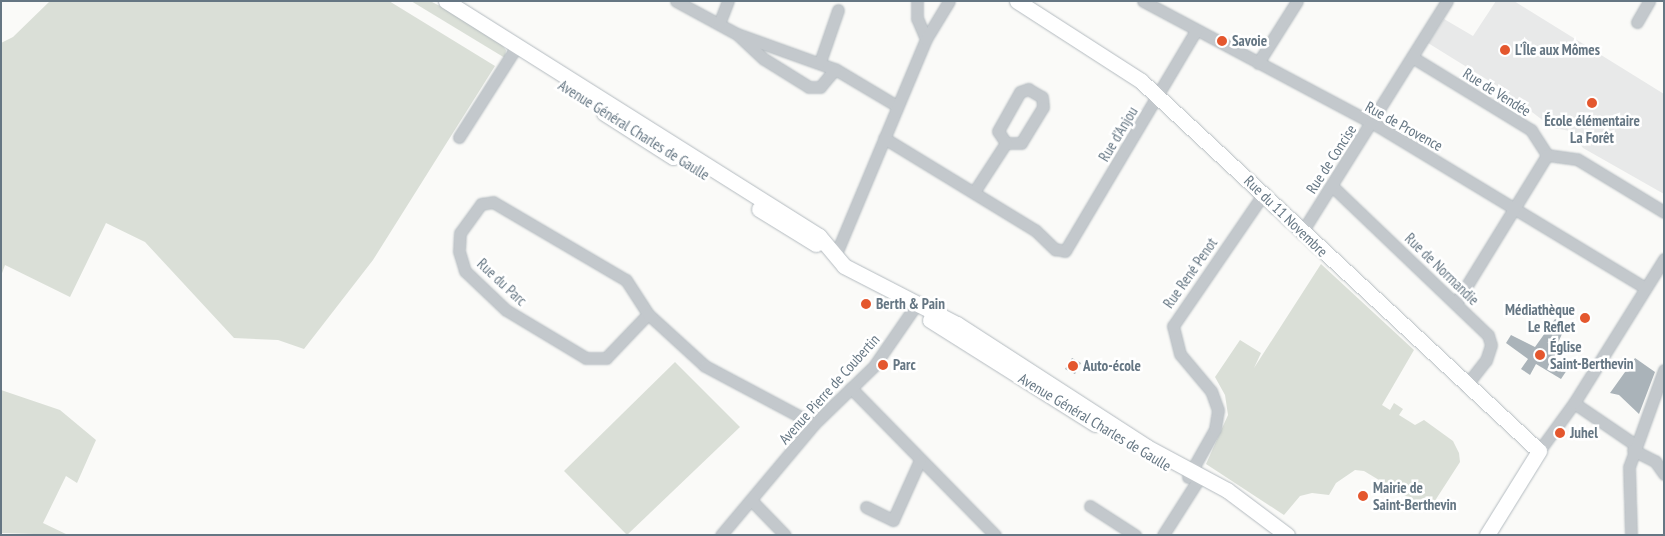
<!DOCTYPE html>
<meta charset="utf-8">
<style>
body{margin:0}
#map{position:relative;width:1665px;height:536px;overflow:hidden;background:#fafaf8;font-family:"PT Sans Narrow",sans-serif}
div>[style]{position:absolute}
.built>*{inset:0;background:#e8e9e9}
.green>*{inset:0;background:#dadfd7}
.building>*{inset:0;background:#aab3b9}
.roads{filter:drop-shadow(0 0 1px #b3babf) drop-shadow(0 0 1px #b3babf)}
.street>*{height:11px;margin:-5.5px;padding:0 5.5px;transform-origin:5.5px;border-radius:5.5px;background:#c3c8cc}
.secondary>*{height:15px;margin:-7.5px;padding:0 7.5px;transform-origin:7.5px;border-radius:7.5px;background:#fff}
.dots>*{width:14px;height:14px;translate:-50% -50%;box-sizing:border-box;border:2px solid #fff;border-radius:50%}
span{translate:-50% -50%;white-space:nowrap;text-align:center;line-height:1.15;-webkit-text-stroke:5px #fff;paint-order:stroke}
.poi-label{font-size:15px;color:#657683;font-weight:700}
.left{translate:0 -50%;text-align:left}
.right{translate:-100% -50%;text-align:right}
.street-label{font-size:15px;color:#657683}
.frame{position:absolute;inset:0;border:2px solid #657683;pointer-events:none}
</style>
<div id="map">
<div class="built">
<i style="clip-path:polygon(1496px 1px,1514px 1px,1664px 94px,1664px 194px,1583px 148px,1570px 131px,1553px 128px,1499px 87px,1428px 43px,1444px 19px,1473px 36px)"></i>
</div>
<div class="green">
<i style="clip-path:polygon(50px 1px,389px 1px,495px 66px,373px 260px,304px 349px,278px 340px,234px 338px,145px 242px,106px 223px,70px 297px,5px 265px,1px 276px,1px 43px,13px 37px)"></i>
<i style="clip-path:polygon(411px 1px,430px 1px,444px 8px,500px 43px,506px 50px,505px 58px)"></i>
<i style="clip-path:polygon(1321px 264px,1414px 350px,1382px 405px,1390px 410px,1394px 403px,1403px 409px,1399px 415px,1415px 425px,1424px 420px,1453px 441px,1459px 453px,1460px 462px,1429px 510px,1364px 471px,1355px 470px,1336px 483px,1329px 495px,1312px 493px,1300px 496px,1284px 515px,1206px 464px,1228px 415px,1225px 395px,1215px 377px,1240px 340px,1261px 353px,1254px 368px)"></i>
<i style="clip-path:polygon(675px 362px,740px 427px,627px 535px,564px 471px)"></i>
<i style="clip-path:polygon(1px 390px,60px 410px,96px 440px,77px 483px,66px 476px,43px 523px,68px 535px,1px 533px)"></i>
</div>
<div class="building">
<i style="clip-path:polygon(1555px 319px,1566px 325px,1557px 345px,1562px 348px,1556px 358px,1569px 365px,1567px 370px,1561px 379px,1536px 364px,1530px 375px,1521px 369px,1528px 359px,1506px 343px,1511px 335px,1535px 347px)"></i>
<i style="clip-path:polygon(1072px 358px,1081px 363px,1075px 374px,1065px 369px)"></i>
<i style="clip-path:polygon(1635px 358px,1655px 372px,1639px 414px,1619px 395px,1610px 393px)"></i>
</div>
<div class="roads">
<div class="street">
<i style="left:676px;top:1px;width:69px;rotate:28.4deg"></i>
<i style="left:737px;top:34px;width:104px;rotate:19.7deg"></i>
<i style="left:835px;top:69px;width:72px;rotate:30.8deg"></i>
<i style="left:917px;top:1px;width:17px;rotate:90deg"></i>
<i style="left:917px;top:18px;width:23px;rotate:67deg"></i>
<i style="left:1143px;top:1px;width:266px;rotate:28deg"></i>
<i style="left:1378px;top:126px;width:312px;rotate:31.2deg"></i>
<i style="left:1637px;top:22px;width:24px;rotate:-60deg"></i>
<i style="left:719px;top:24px;width:25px;rotate:-69deg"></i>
<i style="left:738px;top:35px;width:35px;rotate:43deg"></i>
<i style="left:764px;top:59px;width:53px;rotate:31.9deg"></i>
<i style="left:809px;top:87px;width:11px"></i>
<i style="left:820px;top:87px;width:23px;rotate:-50deg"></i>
<i style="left:1412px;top:57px;width:140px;rotate:31.5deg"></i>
<i style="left:1531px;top:130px;width:30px;rotate:57deg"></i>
<i style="left:1547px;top:155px;width:30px;rotate:8deg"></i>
<i style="left:1577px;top:159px;width:102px;rotate:31.3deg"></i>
<i style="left:820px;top:62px;width:55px;rotate:-70.9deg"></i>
<i style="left:1258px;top:63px;width:73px;rotate:-57.8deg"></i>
<i style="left:1028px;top:89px;width:16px;rotate:30deg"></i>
<i style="left:1042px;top:97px;width:10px;rotate:84deg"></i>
<i style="left:1043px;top:107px;width:42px;rotate:121.4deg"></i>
<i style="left:1021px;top:143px;width:15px;rotate:180deg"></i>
<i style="left:1006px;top:143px;width:14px;rotate:-124deg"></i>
<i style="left:998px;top:131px;width:45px;rotate:-60.6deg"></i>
<i style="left:1020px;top:92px;width:9px;rotate:-21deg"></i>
<i style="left:459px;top:137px;width:108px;rotate:-57.5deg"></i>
<i style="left:884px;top:138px;width:177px;rotate:31.4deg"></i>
<i style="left:1035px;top:230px;width:28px;rotate:44deg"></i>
<i style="left:1055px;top:249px;width:10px;rotate:11deg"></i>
<i style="left:1065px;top:251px;width:255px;rotate:-59.3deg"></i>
<i style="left:1332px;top:186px;width:216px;rotate:43.7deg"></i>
<i style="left:1488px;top:335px;width:10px;rotate:73deg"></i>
<i style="left:1491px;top:345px;width:16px;rotate:108deg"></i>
<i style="left:1486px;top:360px;width:33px;rotate:128deg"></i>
<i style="left:974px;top:192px;width:59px;rotate:-56.9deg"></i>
<i style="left:1302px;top:232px;width:273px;rotate:-57.9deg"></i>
<i style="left:836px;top:254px;width:233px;rotate:-67.3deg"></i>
<i style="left:926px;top:39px;width:44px;rotate:-58.8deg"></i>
<i style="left:1456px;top:303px;width:174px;rotate:-58.4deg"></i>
<i style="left:648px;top:314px;width:61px;rotate:133.7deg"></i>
<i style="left:606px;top:358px;width:20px;rotate:180deg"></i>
<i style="left:586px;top:358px;width:93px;rotate:-149deg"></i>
<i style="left:506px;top:310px;width:57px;rotate:-136.4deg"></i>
<i style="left:465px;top:271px;width:21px;rotate:-107deg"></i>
<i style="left:459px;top:251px;width:18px;rotate:-87deg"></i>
<i style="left:460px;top:233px;width:36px;rotate:-54deg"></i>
<i style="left:481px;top:204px;width:12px;rotate:-9deg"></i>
<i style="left:493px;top:202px;width:154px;rotate:30.4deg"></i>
<i style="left:626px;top:280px;width:40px;rotate:57.1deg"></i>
<i style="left:648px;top:314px;width:77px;rotate:42.4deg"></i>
<i style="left:705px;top:366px;width:123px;rotate:28deg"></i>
<i style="left:851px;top:388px;width:206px;rotate:45.6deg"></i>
<i style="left:1574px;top:403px;width:73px;rotate:34.3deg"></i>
<i style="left:1633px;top:450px;width:25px;rotate:27deg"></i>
<i style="left:1655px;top:461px;width:16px;rotate:55deg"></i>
<i style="left:1539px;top:451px;width:59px;rotate:-53.9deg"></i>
<i style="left:1574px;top:403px;width:170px;rotate:-58deg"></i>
<i style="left:1188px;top:477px;width:55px;rotate:-60.6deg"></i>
<i style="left:1215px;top:429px;width:19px;rotate:-81deg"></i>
<i style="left:1218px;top:410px;width:20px;rotate:-110deg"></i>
<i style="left:1211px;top:391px;width:48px;rotate:-130deg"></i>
<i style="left:1180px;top:354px;width:29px;rotate:-104deg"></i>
<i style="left:1173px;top:326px;width:158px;rotate:-55.6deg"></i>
<i style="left:752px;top:501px;width:47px;rotate:45.9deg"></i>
<i style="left:1090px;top:506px;width:54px;rotate:32.8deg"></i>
<i style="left:866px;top:507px;width:30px;rotate:26deg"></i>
<i style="left:893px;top:520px;width:66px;rotate:-65.8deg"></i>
<i style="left:721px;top:535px;width:145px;rotate:-50deg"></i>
<i style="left:814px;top:424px;width:83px;rotate:-44deg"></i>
<i style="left:874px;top:366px;width:74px;rotate:-55.5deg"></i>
<i style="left:1163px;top:535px;width:69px;rotate:-57.5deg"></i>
<i style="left:1631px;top:535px;width:68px;rotate:-91.7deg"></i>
<i style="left:1629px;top:467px;width:103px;rotate:-70.2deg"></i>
</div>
<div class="secondary">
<i style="left:446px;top:1px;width:441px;rotate:32.2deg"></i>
<i style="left:819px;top:236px;width:39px;rotate:50deg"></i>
<i style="left:844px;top:266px;width:127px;rotate:27.2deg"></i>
<i style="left:957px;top:324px;width:226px;rotate:32.9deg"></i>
<i style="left:1147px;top:447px;width:91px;rotate:28.3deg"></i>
<i style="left:1227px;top:490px;width:75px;rotate:36.9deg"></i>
<i style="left:1017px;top:1px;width:148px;rotate:32.8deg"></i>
<i style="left:1141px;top:81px;width:543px;rotate:42.91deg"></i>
<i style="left:1539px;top:451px;width:99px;rotate:121.8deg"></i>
<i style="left:604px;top:113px;width:82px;rotate:32.5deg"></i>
<i style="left:759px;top:209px;width:67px;rotate:31.6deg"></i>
<i style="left:930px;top:320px;width:195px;rotate:32.2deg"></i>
</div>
</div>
<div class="dots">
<i style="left:1222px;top:41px;background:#e4572e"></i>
<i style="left:1505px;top:50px;background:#e4572e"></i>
<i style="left:1592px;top:103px;background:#e4572e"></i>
<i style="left:866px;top:304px;background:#e4572e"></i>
<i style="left:1585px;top:318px;background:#e4572e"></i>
<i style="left:1540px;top:355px;background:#e4572e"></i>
<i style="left:883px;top:365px;background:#e4572e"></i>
<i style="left:1073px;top:366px;background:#e4572e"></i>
<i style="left:1560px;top:433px;background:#e4572e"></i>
<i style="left:1363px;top:496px;background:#e4572e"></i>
</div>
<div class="poi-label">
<span class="left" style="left:1232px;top:41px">Savoie</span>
<span class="left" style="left:1515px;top:50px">L'Île aux Mômes</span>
<span style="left:1592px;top:129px">École élémentaire<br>La Forêt</span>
<span class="left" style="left:876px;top:304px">Berth &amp; Pain</span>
<span class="right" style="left:1575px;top:318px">Médiathèque<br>Le Reflet</span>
<span class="left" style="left:1550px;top:355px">Église<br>Saint-Berthevin</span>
<span class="left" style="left:893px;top:365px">Parc</span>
<span class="left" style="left:1083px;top:366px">Auto-école</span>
<span class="left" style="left:1570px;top:433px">Juhel</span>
<span class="left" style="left:1373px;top:496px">Mairie de<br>Saint-Berthevin</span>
</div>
<div class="street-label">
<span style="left:1497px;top:92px;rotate:32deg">Rue de Vendée</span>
<span style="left:1404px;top:126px;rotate:29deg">Rue de Provence</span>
<span style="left:634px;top:130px;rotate:32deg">Avenue Général Charles de Gaulle</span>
<span style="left:1118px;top:134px;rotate:-59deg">Rue d'Anjou</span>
<span style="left:1331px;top:159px;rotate:-57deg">Rue de Concise</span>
<span style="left:1286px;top:216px;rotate:44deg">Rue du 11 Novembre</span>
<span style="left:1442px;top:269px;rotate:44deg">Rue de Normandie</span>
<span style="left:1190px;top:273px;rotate:-55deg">Rue René Penot</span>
<span style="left:502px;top:282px;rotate:43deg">Rue du Parc</span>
<span style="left:829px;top:389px;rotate:-48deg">Avenue Pierre de Coubertin</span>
<span style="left:1095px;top:422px;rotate:31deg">Avenue Général Charles de Gaulle</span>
</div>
<div class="frame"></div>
</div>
